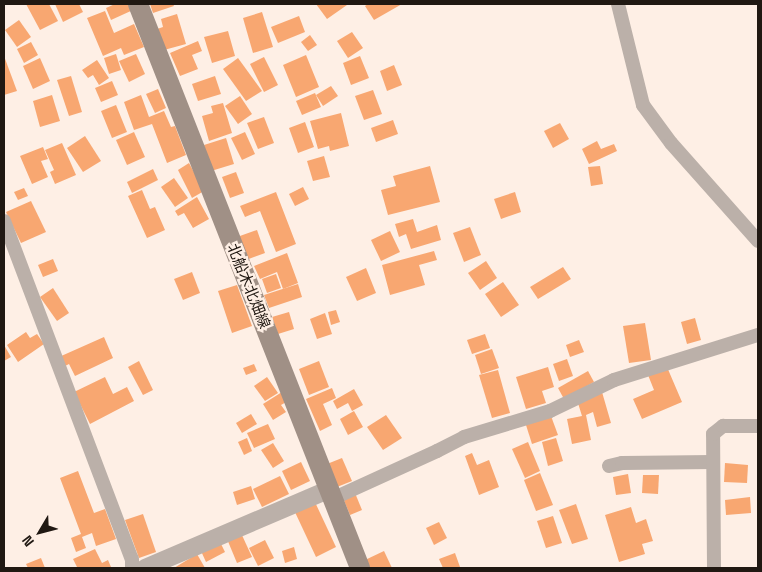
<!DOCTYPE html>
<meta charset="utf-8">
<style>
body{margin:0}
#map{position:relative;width:762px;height:572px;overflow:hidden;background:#feefe5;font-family:"Space Grotesk","Noto Sans JP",sans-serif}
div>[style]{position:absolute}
.building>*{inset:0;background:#f8a771}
.minor>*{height:14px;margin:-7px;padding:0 7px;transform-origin:7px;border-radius:7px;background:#bbb0a9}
.tertiary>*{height:18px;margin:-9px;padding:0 9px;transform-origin:9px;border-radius:9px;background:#bbb0a9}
.secondary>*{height:20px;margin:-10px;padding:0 10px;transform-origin:10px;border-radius:10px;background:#a09086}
span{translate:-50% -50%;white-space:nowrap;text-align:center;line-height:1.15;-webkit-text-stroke:5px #feefe5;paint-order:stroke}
.street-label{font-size:15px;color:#201812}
.frame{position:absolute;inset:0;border:5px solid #201812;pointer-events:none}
.north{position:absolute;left:15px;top:507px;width:50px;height:50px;-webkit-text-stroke:4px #feefe5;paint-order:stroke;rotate:233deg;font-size:14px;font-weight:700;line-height:20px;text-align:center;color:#201812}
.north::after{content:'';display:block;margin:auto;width:18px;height:22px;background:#201812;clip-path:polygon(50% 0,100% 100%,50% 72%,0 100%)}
</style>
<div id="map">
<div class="building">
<i style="clip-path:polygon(26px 4px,49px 4px,58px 21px,40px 30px)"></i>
<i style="clip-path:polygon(55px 4px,79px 4px,83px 12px,63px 22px)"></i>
<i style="clip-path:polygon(115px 4px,130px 4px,133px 10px,111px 20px,106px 8px)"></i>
<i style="clip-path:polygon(150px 4px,173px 4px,174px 6px,153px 13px)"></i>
<i style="clip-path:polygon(316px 4px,346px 4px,347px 5px,327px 19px)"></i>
<i style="clip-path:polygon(368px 4px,402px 4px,374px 20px,365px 6px)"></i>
<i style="clip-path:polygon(105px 11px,114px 33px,134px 24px,144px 47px,124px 55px,121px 48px,103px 56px,87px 18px)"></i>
<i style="clip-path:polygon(262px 12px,273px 47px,253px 53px,243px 18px)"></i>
<i style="clip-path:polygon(177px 14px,186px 44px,164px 50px,157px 29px,163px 27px,161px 19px)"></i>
<i style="clip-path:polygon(299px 16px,305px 32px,278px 43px,271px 27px)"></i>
<i style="clip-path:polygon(19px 20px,31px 37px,17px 47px,5px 30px)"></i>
<i style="clip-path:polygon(228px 31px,235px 56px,212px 63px,204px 37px)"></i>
<i style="clip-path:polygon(352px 32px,363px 48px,348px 58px,337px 41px)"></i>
<i style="clip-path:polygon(310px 35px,317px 45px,308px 51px,301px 42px)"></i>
<i style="clip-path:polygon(198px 41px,202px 51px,192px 55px,198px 69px,180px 76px,170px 53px)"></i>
<i style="clip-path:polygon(31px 42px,38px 55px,24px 63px,17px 49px)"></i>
<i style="clip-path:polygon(116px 54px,121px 70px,109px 74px,104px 58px)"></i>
<i style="clip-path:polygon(136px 54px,145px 74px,129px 82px,119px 61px)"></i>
<i style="clip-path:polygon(306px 55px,319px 87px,296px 97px,283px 65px)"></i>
<i style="clip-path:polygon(4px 56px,17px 91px,4px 95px)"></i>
<i style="clip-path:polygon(360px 56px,369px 78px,351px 85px,343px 63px)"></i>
<i style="clip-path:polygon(264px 57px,278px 85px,264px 92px,250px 64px)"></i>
<i style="clip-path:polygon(40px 58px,50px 81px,33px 89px,23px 66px)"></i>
<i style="clip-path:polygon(238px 58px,262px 91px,246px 101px,223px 69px)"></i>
<i style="clip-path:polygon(97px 60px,109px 78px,99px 85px,93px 75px,88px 78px,82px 70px)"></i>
<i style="clip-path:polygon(394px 65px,402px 85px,387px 91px,380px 71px)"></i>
<i style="clip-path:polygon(71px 76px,82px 112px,69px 116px,57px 80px)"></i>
<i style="clip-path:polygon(215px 76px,221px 94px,198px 101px,192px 84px)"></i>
<i style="clip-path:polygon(112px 81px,118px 95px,101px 102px,95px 88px)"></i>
<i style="clip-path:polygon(331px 86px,338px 96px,323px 106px,316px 95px)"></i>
<i style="clip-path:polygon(158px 89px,166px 108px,155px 113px,146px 94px)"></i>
<i style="clip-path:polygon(373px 90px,382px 114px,364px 120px,355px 96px)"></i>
<i style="clip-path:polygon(315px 93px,321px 107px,302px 115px,296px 101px)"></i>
<i style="clip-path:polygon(52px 95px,60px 121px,40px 127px,33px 101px)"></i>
<i style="clip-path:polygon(141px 95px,149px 117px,164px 111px,171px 127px,175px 126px,186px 155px,167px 163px,152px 124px,134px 130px,124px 102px)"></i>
<i style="clip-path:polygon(240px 96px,252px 114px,238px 124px,225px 106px)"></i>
<i style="clip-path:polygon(223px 103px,232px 133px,209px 141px,202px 116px,213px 113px,211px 106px)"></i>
<i style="clip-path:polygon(116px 105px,127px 132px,112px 138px,101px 111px)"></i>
<i style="clip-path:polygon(341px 113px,349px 146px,330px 151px,329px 146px,318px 149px,310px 121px)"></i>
<i style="clip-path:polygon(264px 117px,274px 143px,258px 149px,247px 123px)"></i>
<i style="clip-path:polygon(393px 120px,398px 134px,376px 142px,371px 128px)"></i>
<i style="clip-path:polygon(305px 122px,314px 147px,298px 153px,289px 128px)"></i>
<i style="clip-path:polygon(560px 123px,569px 139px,553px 148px,544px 131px)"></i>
<i style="clip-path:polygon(134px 132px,145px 157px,127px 165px,116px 140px)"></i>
<i style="clip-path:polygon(245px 132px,255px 154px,242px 160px,231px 138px)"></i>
<i style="clip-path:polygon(85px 136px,101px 161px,83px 172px,67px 148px)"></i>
<i style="clip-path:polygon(226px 138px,234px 164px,211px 171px,204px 145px)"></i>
<i style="clip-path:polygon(597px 141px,601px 149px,614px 144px,617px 151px,589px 164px,582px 149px)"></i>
<i style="clip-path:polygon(62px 143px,76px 175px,55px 184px,50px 172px,54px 170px,45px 150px)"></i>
<i style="clip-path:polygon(43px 147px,48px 159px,41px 161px,48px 177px,32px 184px,20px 156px)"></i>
<i style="clip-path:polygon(324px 156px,330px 177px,313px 181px,307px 161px)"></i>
<i style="clip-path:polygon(189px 163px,204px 191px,192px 198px,178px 170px)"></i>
<i style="clip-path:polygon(430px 166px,440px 202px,388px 215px,381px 190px,396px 186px,393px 176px)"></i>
<i style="clip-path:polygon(600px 166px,603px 184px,591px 186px,588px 167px)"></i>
<i style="clip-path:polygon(153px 169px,158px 180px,132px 193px,127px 182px)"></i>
<i style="clip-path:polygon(236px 172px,244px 193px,230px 198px,222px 177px)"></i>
<i style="clip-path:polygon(174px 178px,188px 198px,175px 207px,161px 187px)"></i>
<i style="clip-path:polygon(303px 187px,309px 199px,295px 206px,289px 194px)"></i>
<i style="clip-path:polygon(24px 188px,28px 196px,18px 200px,14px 192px)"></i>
<i style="clip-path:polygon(142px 190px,150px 209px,155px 207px,165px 230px,147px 238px,128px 196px)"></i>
<i style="clip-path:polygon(276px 192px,296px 244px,276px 252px,260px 211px,245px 217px,240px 206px)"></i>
<i style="clip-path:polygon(515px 192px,521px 212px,501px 219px,494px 199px)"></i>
<i style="clip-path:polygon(197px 197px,209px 219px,193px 228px,184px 213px,178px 216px,175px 211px)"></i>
<i style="clip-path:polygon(31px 201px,46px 232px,21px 243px,6px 212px)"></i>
<i style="clip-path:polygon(413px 219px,417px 232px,437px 225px,441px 240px,411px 249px,406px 234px,399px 237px,395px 224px)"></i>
<i style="clip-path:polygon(470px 227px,481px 255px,464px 262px,453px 233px)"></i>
<i style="clip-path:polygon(257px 230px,265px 253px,246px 260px,237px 237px)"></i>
<i style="clip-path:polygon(390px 231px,400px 252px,381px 261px,371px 240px)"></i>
<i style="clip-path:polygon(434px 251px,437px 260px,419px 265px,425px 285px,390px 295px,382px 265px)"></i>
<i style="clip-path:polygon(287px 253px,298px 283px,283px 289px,277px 272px,260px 279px,254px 266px)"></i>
<i style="clip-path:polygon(53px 259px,58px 271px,43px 277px,38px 265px)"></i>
<i style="clip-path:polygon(486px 261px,497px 278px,480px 290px,468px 273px)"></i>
<i style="clip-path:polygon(563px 267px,571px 279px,538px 299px,530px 287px)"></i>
<i style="clip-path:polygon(366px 268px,376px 293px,357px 301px,346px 277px)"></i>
<i style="clip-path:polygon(192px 272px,200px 293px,183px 300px,174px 279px)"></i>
<i style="clip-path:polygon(276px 274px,281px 288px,267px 293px,262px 279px)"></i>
<i style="clip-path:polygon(503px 282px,519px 305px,501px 317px,485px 294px)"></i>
<i style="clip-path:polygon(298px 284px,302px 297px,269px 308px,264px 295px)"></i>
<i style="clip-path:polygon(237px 285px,252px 326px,232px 333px,218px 291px)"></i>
<i style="clip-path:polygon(53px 288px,69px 313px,57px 321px,40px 297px)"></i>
<i style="clip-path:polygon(336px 310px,340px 322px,331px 325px,328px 312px)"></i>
<i style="clip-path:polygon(289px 312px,294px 329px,278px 334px,272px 317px)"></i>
<i style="clip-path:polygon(325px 313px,332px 334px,317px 339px,310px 319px)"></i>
<i style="clip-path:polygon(695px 318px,701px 340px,687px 344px,681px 322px)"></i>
<i style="clip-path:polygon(645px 323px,651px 360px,629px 363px,623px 326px)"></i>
<i style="clip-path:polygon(26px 332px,30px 338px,37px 334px,44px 344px,18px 362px,7px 345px)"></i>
<i style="clip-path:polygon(485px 334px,490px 348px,472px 354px,467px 340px)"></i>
<i style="clip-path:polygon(104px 337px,113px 358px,75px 376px,69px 364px,63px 367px,59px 357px)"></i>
<i style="clip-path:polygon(579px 340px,584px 352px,570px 357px,566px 345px)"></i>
<i style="clip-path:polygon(4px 345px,11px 357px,4px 361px)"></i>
<i style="clip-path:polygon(492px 349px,499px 368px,481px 374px,475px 355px)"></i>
<i style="clip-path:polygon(567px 359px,573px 376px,559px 381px,553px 364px)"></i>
<i style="clip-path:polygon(139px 361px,153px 390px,143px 395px,128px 367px)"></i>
<i style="clip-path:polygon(319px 361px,329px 387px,309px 395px,299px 369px)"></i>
<i style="clip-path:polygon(254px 364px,257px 371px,246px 375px,243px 368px)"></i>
<i style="clip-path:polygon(548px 367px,554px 387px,542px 391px,546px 403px,526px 409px,516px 377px)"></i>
<i style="clip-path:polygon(667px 367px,682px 402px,642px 419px,633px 399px,654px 390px,648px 375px)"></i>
<i style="clip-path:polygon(498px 370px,510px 413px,492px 418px,479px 375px)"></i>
<i style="clip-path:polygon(588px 371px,594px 382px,564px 399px,558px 388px)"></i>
<i style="clip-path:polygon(105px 377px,113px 394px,127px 387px,134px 401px,90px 424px,74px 392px)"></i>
<i style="clip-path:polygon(267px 377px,278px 393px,265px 401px,254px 386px)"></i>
<i style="clip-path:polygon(332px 388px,336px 398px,323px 404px,332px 425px,320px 431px,306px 399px)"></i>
<i style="clip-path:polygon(354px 389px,363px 405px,352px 411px,348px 403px,337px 409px,333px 401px)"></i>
<i style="clip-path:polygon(282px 392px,288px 401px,281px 405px,286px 412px,273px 420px,263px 404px)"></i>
<i style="clip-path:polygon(602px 392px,611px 423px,597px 427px,593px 412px,586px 415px,591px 440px,572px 444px,567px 419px,582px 416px,577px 400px)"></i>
<i style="clip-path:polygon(354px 411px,363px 427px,348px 435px,340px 419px)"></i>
<i style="clip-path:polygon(251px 414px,257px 424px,242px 433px,236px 423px)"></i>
<i style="clip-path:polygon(386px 415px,402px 438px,383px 450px,367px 427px)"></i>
<i style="clip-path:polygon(551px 416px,558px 435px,532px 444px,526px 425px)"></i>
<i style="clip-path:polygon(268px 424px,275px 439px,254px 448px,247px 433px)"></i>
<i style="clip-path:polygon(247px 438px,252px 451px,244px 455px,238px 442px)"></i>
<i style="clip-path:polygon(556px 438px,563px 461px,548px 466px,542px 442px)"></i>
<i style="clip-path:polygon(528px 442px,540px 471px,525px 478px,512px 449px)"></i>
<i style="clip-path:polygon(273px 443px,284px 461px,273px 468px,261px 450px)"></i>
<i style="clip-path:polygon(472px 453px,477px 465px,489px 460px,499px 487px,479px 495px,465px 456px)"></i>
<i style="clip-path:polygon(342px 458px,352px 481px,337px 487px,327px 464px)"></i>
<i style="clip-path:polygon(301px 462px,310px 481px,291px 490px,282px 471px)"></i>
<i style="clip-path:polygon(725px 463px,748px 465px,747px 483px,724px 482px)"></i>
<i style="clip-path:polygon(78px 471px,94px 513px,105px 509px,116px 539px,96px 546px,92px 533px,82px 537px,86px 548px,76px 552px,71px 538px,81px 534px,60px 478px)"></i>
<i style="clip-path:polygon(540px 473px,553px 505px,536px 511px,524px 480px)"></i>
<i style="clip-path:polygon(628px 474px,631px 493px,616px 495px,613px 477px)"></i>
<i style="clip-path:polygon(643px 475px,659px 475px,658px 494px,642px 493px)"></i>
<i style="clip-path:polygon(280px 476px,289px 494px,262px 507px,253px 489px)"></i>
<i style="clip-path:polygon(251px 486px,255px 499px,237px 505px,233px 492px)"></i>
<i style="clip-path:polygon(355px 493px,362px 510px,350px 515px,343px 498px)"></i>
<i style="clip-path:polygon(750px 497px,751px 513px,726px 515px,725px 500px)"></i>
<i style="clip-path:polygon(314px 500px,336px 547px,316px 557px,294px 510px)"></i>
<i style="clip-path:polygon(576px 504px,588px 539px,572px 544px,559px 510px)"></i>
<i style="clip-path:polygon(631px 507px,636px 523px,646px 519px,653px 541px,642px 544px,645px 554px,619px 562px,605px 515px)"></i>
<i style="clip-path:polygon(143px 514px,156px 552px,139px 558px,125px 520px)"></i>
<i style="clip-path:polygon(553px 516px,562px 543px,546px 548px,537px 521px)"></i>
<i style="clip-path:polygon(439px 522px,447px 538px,434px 545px,426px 528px)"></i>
<i style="clip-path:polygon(241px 533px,252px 557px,237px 563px,227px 539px)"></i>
<i style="clip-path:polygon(265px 540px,274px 558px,258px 566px,249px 548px)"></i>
<i style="clip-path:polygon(220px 542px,225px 552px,206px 562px,201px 551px)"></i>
<i style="clip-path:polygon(294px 547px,297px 559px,285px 563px,282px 551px)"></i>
<i style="clip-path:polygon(95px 549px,102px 563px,108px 560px,111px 567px,74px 568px,77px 567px,73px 559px)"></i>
<i style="clip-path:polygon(384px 551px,392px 568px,369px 568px,365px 560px)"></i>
<i style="clip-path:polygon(455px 553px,460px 567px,443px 568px,439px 559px)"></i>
<i style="clip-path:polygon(197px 554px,205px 568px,174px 568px)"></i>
<i style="clip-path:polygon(41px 558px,45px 568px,28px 568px,26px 564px)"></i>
</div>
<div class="minor">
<i style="left:618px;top:4px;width:104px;rotate:76.1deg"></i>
<i style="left:643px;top:105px;width:47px;rotate:53.6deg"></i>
<i style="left:671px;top:143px;width:131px;rotate:48.4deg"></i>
<i style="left:4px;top:221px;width:361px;rotate:69.3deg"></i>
<i style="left:132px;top:559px;width:9px;rotate:90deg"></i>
<i style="left:609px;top:466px;width:13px;rotate:-13deg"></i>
<i style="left:622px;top:463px;width:91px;rotate:-0.6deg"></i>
<i style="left:334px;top:498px;width:113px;rotate:-24.5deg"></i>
<i style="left:437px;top:451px;width:30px;rotate:-27deg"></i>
<i style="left:464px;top:437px;width:90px;rotate:-16.8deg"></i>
<i style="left:550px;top:411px;width:71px;rotate:-25.8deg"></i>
<i style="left:614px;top:380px;width:151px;rotate:-17.4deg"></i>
<i style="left:714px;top:568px;width:134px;rotate:-90.4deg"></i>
<i style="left:713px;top:434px;width:13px;rotate:-39deg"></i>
<i style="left:723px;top:426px;width:35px"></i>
</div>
<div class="tertiary">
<i style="left:145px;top:568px;width:201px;rotate:-23.1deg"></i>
</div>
<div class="secondary">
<i style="left:138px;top:4px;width:606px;rotate:68.51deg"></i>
</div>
<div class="street-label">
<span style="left:249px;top:286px;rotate:68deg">北船木北畑線</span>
</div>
<div class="frame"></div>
<div class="north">N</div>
</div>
